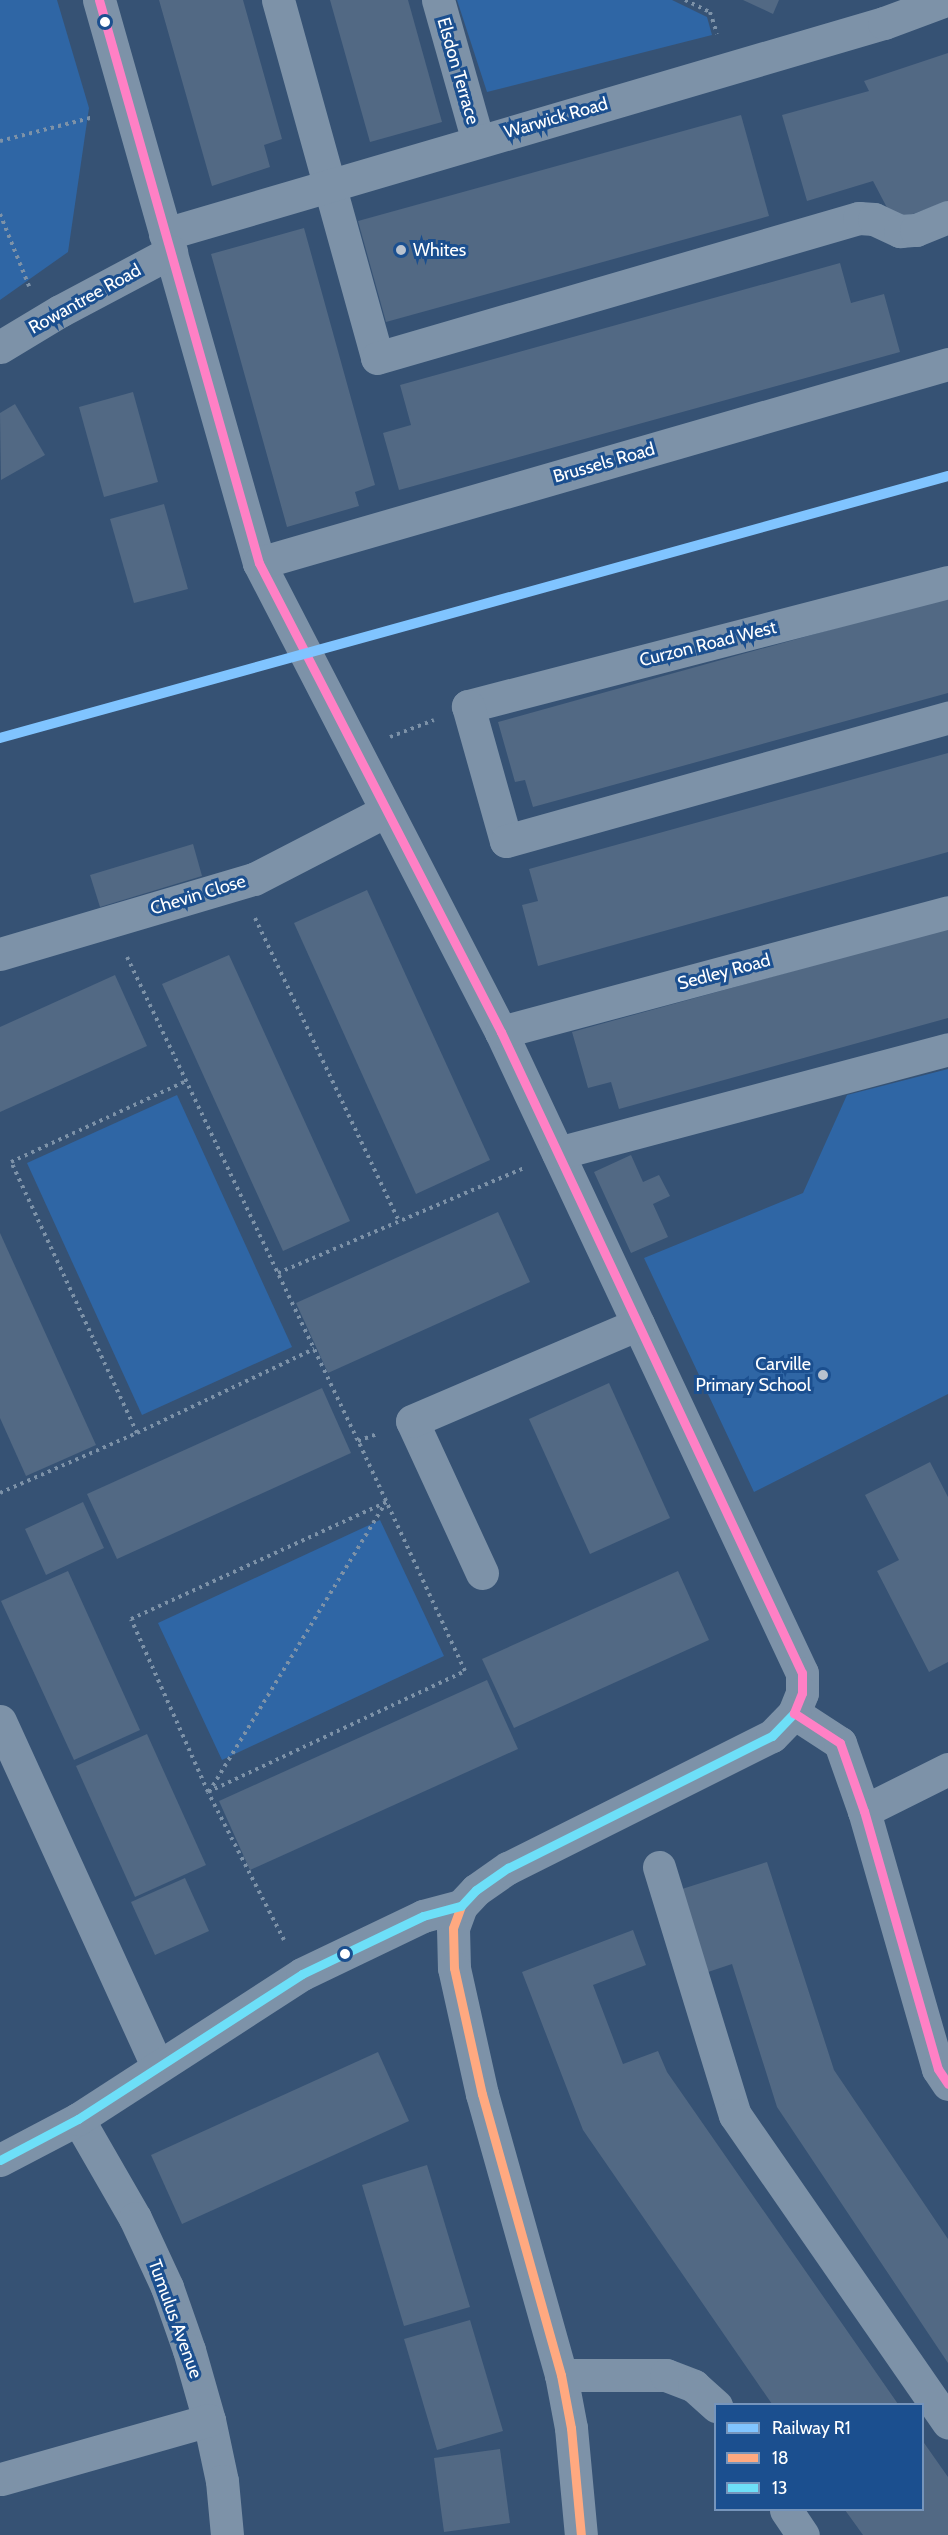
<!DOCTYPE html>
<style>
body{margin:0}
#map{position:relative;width:948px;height:2535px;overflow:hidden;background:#365274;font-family:Cabin,sans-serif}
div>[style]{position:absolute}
.green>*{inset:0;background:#2f66a5}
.building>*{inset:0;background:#526984}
.path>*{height:4px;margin-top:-2px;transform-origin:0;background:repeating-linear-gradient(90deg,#7d92a8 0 3px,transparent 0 7.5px)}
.minor>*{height:33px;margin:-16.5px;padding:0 16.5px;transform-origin:16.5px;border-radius:16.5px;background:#7d92a8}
.bus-1>*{height:9px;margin:-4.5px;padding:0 4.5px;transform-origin:4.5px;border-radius:4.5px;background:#ffa980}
.bus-2>*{height:9px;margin:-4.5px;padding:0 4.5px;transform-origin:4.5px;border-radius:4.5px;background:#6ddff8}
.bus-3>*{height:9px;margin:-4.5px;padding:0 4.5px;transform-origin:4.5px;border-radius:4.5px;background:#ff80c5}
.rail-1>*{height:10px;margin:-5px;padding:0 5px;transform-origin:5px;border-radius:5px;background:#80c4ff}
.dots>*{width:16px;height:16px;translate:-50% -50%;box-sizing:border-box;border:3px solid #1b4f8f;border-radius:50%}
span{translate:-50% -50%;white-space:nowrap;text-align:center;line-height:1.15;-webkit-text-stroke:6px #1b4f8f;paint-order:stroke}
.street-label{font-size:18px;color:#fff}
.poi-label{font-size:18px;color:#fff}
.left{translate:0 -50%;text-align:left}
.right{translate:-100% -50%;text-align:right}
.legend{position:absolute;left:714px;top:2403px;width:210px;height:108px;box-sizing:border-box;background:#1b4f8f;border:2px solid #7695bc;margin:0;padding:8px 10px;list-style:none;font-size:18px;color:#fff}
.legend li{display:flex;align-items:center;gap:12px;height:30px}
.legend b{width:30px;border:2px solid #7695bc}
</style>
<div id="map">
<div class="green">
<i style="clip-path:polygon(0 0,57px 0,89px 108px,68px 252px,0 300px)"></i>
<i style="clip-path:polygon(457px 0,672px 0,707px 17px,712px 35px,487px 92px)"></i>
<i style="clip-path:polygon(948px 1069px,948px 1394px,754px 1492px,644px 1258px,803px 1193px,847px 1095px)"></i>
<i style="clip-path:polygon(177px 1095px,292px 1347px,142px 1415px,27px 1163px)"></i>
<i style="clip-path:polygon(380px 1520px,444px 1656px,222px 1760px,158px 1623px)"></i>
</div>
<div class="building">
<i style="clip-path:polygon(159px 0,243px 0,282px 139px,264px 145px,270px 167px,212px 186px)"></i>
<i style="clip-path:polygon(330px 0,408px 0,442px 122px,370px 142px)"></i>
<i style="clip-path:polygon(743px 0,779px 0,773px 14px)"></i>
<i style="clip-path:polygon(948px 53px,948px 201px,894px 221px,873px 181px,807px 201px,782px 115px,869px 91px,864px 81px)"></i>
<i style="clip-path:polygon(741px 115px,769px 216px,386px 322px,358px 221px)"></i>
<i style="clip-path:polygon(304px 228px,375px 485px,355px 492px,359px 506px,287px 527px,211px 254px)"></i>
<i style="clip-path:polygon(840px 263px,851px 303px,884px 294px,900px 352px,399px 490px,383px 433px,411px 425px,400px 385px)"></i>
<i style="clip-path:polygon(133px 392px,158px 482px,104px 497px,79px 407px)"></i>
<i style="clip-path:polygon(15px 404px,45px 455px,1px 480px,0 413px)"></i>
<i style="clip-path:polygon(164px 504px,188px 589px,134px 603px,110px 519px)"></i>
<i style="clip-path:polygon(948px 597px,948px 693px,533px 807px,525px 780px,515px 782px,498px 722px)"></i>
<i style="clip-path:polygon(948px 753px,948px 852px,538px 966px,522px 905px,538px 901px,529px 869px)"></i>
<i style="clip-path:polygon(193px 844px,202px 876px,100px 907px,90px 875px)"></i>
<i style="clip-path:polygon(367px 890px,490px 1160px,416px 1194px,294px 923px)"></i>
<i style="clip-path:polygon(948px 928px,948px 1018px,619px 1109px,611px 1082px,588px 1088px,572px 1032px)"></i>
<i style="clip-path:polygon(229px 955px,350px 1221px,283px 1251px,162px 984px)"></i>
<i style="clip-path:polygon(115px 975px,147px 1046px,0 1112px,0 1027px)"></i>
<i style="clip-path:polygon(631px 1155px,643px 1182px,659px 1175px,670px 1196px,653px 1204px,668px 1237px,631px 1253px,594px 1172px)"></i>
<i style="clip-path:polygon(498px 1212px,530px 1282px,328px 1373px,296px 1303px)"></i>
<i style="clip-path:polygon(0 1233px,96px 1445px,26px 1476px,0 1418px)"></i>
<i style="clip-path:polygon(609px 1383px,670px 1518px,590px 1554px,529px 1419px)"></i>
<i style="clip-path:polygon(322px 1388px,351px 1453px,117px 1559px,87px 1494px)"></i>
<i style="clip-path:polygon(930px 1462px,948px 1497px,948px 1662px,929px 1672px,877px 1571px,899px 1560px,865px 1495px)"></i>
<i style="clip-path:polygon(83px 1502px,104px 1548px,46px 1575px,25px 1529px)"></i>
<i style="clip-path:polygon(68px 1571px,140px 1730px,74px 1760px,1px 1601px)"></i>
<i style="clip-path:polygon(678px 1571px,709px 1640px,514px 1728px,482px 1659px)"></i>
<i style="clip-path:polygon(487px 1680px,518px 1749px,250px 1870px,219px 1801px)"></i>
<i style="clip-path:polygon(147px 1734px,206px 1865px,135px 1897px,76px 1766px)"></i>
<i style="clip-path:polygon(767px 1862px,834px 2070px,948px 2239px,948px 2363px,777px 2107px,732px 1964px,708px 1972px,682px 1889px)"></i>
<i style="clip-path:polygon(185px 1878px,209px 1931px,155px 1955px,131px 1902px)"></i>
<i style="clip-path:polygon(633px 1930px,646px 1965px,593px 1985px,623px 2064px,658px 2051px,667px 2072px,898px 2404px,772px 2404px,583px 2130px,522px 1972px)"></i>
<i style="clip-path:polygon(378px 2052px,409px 2121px,182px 2224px,151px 2155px)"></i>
<i style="clip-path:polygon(427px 2165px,470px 2307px,404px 2326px,362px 2185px)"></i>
<i style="clip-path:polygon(470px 2320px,503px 2431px,437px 2450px,404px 2339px)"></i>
<i style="clip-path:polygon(922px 2440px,948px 2477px,948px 2535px,863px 2535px,845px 2510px,922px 2510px)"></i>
<i style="clip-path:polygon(500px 2449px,510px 2523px,444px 2532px,434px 2458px)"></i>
</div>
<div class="path">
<i style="left:685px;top:0;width:28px;rotate:26deg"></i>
<i style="left:710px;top:12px;width:23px;rotate:72deg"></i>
<i style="left:0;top:141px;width:97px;rotate:-14.3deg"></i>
<i style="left:0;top:214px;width:78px;rotate:68.1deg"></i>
<i style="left:390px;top:737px;width:47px;rotate:-21.1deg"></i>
<i style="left:255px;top:918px;width:335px;rotate:64.6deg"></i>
<i style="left:127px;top:957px;width:536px;rotate:64.49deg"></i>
<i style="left:278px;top:1273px;width:267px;rotate:-23.1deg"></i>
<i style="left:137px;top:1433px;width:299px;rotate:-114.9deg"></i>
<i style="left:11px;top:1162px;width:193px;rotate:-24.8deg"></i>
<i style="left:0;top:1493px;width:150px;rotate:-23.7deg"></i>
<i style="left:137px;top:1433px;width:196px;rotate:-25.4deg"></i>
<i style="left:208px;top:1792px;width:189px;rotate:-114deg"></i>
<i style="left:131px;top:1619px;width:281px;rotate:-24.6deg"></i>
<i style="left:209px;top:1792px;width:338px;rotate:-58.6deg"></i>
<i style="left:284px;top:1940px;width:166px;rotate:-117.2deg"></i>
<i style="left:208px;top:1792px;width:284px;rotate:-25.2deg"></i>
<i style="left:465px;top:1671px;width:254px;rotate:-114.9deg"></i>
<i style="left:358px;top:1441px;width:20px;rotate:-20deg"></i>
</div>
<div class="minor">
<i style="left:99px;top:0;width:585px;rotate:74.14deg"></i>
<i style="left:259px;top:563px;width:528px;rotate:62.71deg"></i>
<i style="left:501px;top:1032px;width:708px;rotate:64.85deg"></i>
<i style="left:802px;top:1673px;width:20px;rotate:90deg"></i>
<i style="left:802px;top:1693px;width:22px;rotate:112deg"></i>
<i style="left:794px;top:1713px;width:55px;rotate:33.1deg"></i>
<i style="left:840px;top:1743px;width:72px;rotate:70.6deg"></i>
<i style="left:864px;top:1811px;width:268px;rotate:74deg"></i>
<i style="left:938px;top:2069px;width:18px;rotate:56deg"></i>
<i style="left:278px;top:0;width:371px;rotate:74.5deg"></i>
<i style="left:377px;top:358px;width:502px;rotate:-16.2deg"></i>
<i style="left:859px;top:218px;width:15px;rotate:4deg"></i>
<i style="left:874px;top:219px;width:29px;rotate:25deg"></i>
<i style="left:900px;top:231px;width:16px;rotate:-4deg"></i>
<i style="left:916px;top:230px;width:35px;rotate:-22deg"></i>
<i style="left:438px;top:0;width:147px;rotate:74.2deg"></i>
<i style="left:165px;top:234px;width:749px;rotate:-16.36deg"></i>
<i style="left:884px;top:23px;width:66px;rotate:-20.4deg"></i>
<i style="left:0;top:347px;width:70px;rotate:-31deg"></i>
<i style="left:60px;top:311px;width:126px;rotate:-28deg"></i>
<i style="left:259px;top:563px;width:717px;rotate:-16.11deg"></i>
<i style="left:948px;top:582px;width:496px;rotate:165.5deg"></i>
<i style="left:468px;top:706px;width:140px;rotate:74.3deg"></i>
<i style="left:506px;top:841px;width:459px;rotate:-15.6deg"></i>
<i style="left:0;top:954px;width:265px;rotate:-16.5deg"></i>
<i style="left:254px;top:879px;width:148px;rotate:-27.3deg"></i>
<i style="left:501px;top:1032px;width:463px;rotate:-15deg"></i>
<i style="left:558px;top:1153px;width:404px;rotate:-14.9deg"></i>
<i style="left:482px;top:1573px;width:167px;rotate:-114.7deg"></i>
<i style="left:412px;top:1421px;width:246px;rotate:-23.2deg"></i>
<i style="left:0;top:1721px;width:380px;rotate:65.5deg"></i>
<i style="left:864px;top:1811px;width:94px;rotate:-26.6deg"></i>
<i style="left:659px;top:1867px;width:259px;rotate:73deg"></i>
<i style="left:735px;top:2115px;width:374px;rotate:55.3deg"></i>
<i style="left:461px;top:1906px;width:23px;rotate:110deg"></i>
<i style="left:453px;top:1928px;width:40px;rotate:88.6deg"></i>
<i style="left:454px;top:1968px;width:129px;rotate:77.5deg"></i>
<i style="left:482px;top:2094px;width:292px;rotate:74.3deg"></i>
<i style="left:561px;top:2375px;width:54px;rotate:79.3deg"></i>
<i style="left:571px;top:2428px;width:107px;rotate:84.7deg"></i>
<i style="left:78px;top:2119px;width:114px;rotate:60.1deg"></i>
<i style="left:135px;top:2218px;width:76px;rotate:65.1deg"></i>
<i style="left:167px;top:2287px;width:67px;rotate:70.8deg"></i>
<i style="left:189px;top:2350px;width:73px;rotate:74.1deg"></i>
<i style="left:209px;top:2420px;width:62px;rotate:78deg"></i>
<i style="left:222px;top:2481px;width:54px;rotate:84.7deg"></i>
<i style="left:0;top:2160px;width:88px;rotate:-27.7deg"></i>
<i style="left:78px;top:2119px;width:267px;rotate:-32.9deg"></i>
<i style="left:302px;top:1974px;width:134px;rotate:-25.6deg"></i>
<i style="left:423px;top:1916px;width:39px;rotate:-15deg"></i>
<i style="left:461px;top:1906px;width:22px;rotate:-47deg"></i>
<i style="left:476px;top:1890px;width:39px;rotate:-35deg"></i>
<i style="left:508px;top:1868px;width:295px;rotate:-26.6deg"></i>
<i style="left:772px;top:1736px;width:32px;rotate:-46deg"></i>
<i style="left:561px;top:2375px;width:105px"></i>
<i style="left:666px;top:2375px;width:30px;rotate:21deg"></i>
<i style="left:694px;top:2386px;width:30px;rotate:42deg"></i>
<i style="left:1px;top:2479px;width:216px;rotate:-15.8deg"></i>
<i style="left:786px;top:2510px;width:30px;rotate:56deg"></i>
</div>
<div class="bus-1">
<i style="left:461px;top:1906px;width:23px;rotate:110deg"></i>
<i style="left:453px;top:1928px;width:40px;rotate:88.6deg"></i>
<i style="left:454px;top:1968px;width:129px;rotate:77.5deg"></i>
<i style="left:482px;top:2094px;width:292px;rotate:74.3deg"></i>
<i style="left:561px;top:2375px;width:54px;rotate:79.3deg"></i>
<i style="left:571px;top:2428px;width:107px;rotate:84.7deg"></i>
</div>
<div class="bus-2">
<i style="left:0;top:2160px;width:88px;rotate:-27.7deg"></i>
<i style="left:78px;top:2119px;width:267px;rotate:-32.9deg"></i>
<i style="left:302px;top:1974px;width:134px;rotate:-25.6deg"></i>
<i style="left:423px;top:1916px;width:39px;rotate:-15deg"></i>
<i style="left:461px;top:1906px;width:22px;rotate:-47deg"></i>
<i style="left:476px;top:1890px;width:39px;rotate:-35deg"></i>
<i style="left:508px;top:1868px;width:295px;rotate:-26.6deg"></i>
<i style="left:772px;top:1736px;width:32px;rotate:-46deg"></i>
</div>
<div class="bus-3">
<i style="left:99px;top:0;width:585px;rotate:74.14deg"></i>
<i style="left:259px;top:563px;width:528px;rotate:62.71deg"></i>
<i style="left:501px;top:1032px;width:708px;rotate:64.85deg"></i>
<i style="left:802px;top:1673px;width:20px;rotate:90deg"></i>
<i style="left:802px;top:1693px;width:22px;rotate:112deg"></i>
<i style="left:794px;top:1713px;width:55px;rotate:33.1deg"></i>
<i style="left:840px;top:1743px;width:72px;rotate:70.6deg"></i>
<i style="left:864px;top:1811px;width:268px;rotate:74deg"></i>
<i style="left:938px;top:2069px;width:18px;rotate:56deg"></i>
</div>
<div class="rail-1">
<i style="left:0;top:738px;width:984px;rotate:-15.45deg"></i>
</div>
<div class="dots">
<i style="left:105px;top:22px;background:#fff"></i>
<i style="left:401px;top:250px;background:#b9c2ce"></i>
<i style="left:823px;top:1375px;background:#b9c2ce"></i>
<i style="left:345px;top:1954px;background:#fff"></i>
</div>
<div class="street-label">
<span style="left:458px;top:71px;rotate:74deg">Elsdon Terrace</span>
<span style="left:556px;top:118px;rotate:-16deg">Warwick Road</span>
<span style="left:85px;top:299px;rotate:-29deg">Rowantree Road</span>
<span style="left:604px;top:463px;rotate:-16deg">Brussels Road</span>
<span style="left:708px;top:644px;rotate:-14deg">Curzon Road West</span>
<span style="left:198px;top:895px;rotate:-17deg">Chevin Close</span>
<span style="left:724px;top:972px;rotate:-15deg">Sedley Road</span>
<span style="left:175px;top:2319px;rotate:70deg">Tumulus Avenue</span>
</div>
<div class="poi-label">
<span class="left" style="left:413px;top:250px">Whites</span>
<span class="right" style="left:811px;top:1375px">Carville<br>Primary School</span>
</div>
<ul class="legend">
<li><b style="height:8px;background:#80c4ff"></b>Railway R1</li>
<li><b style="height:8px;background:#ffa980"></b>18</li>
<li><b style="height:8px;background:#6ddff8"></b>13</li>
</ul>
</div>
